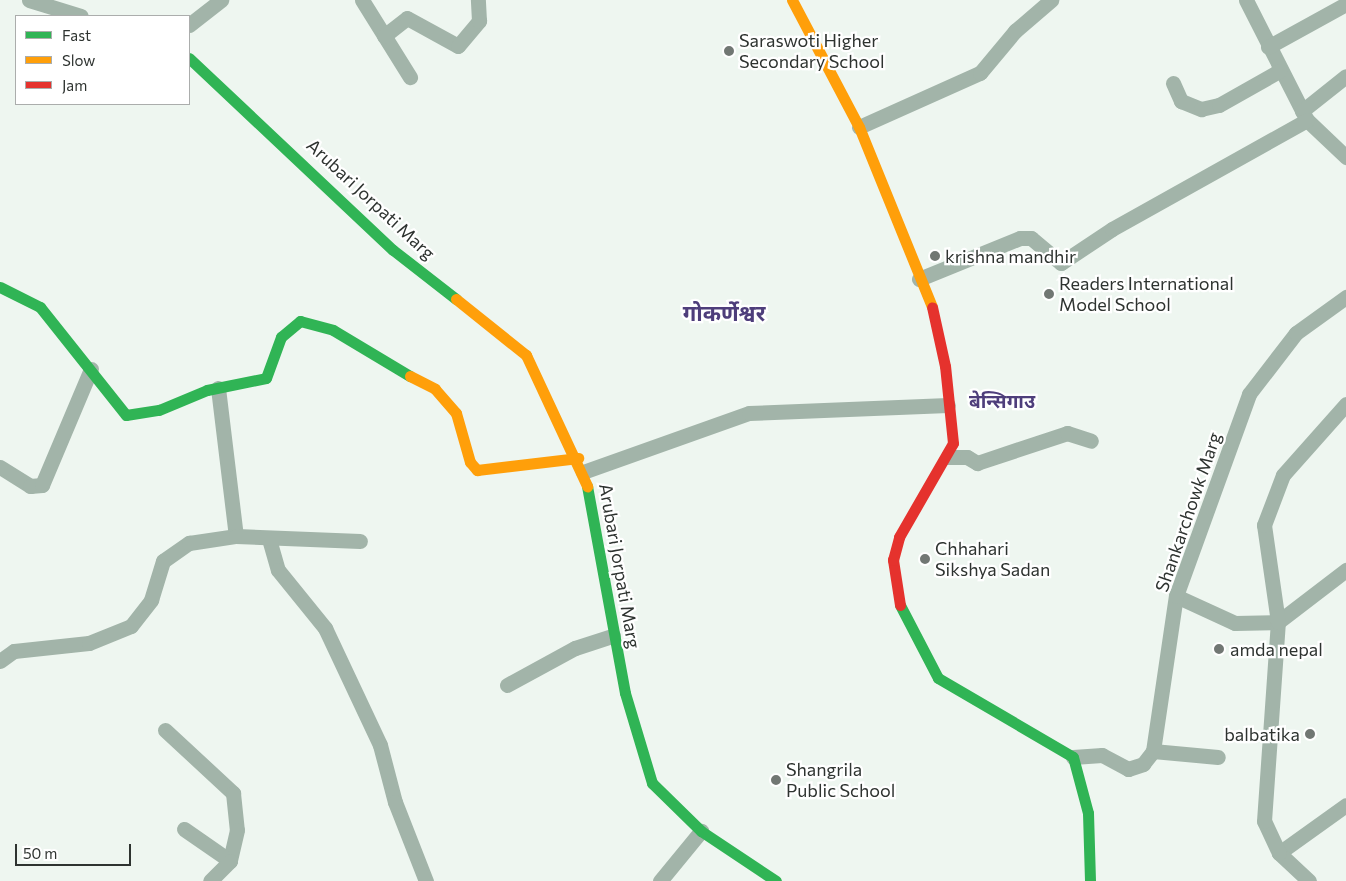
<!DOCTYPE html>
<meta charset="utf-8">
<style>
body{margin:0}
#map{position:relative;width:1346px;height:881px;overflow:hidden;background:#eef6f0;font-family:Commissioner,"Noto Sans Devanagari",sans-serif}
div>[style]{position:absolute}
.street>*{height:15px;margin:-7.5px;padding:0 7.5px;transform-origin:7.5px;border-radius:7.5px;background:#a2b4a9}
.fast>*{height:11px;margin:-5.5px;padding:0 5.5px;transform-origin:5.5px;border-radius:5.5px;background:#30b455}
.slow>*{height:11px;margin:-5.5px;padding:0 5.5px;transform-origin:5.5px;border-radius:5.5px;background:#ff9f0a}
.jam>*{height:11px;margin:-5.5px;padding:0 5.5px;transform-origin:5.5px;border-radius:5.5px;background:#e5322d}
.dots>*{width:14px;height:14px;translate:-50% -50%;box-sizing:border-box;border:2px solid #fff;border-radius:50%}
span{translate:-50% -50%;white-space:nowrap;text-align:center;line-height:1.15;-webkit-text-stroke:4.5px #fff;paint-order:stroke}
.poi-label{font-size:18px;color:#2e3330}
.left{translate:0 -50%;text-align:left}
.right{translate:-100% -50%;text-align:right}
.street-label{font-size:18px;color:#2e3330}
.neighbourhood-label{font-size:19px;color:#4e3e7b;font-weight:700}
.district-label{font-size:22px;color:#4e3e7b;font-weight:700}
.legend{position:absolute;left:15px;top:15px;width:175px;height:90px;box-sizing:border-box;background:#fff;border:1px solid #abadac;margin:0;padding:6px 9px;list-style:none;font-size:15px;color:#2e3330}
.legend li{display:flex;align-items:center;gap:10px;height:25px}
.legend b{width:25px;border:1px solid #abadac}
.scale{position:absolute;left:15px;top:844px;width:116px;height:22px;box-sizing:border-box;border:2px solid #2e3330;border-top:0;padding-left:6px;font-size:15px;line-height:18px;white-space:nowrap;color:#2e3330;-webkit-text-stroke:4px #fff;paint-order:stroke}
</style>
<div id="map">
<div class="street">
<i style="left:29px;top:0;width:54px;rotate:17.1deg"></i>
<i style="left:362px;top:0;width:91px;rotate:58.1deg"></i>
<i style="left:1246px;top:0;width:135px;rotate:63.1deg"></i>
<i style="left:1307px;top:120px;width:54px;rotate:43.5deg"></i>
<i style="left:189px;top:25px;width:41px;rotate:-38deg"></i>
<i style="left:384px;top:36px;width:29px;rotate:-38deg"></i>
<i style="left:407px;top:18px;width:58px;rotate:28.8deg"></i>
<i style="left:458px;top:46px;width:33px;rotate:-50deg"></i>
<i style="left:479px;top:21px;width:21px;rotate:-93deg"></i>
<i style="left:1268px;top:47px;width:89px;rotate:-28.9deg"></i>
<i style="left:1173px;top:83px;width:20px;rotate:66deg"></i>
<i style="left:1181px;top:101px;width:22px;rotate:22deg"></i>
<i style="left:1201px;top:109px;width:18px;rotate:-13deg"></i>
<i style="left:1219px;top:105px;width:69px;rotate:-29.5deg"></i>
<i style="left:1302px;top:111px;width:56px;rotate:-38.5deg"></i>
<i style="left:859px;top:127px;width:133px;rotate:-24.1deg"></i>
<i style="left:980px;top:73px;width:55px;rotate:-50.2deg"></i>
<i style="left:1015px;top:31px;width:48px;rotate:-40.7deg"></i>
<i style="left:919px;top:279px;width:109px;rotate:-22.1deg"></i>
<i style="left:1020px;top:238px;width:11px"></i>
<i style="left:1031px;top:238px;width:39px;rotate:40deg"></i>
<i style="left:1061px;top:263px;width:61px;rotate:-33.7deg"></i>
<i style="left:1112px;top:229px;width:223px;rotate:-29.2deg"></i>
<i style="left:218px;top:388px;width:149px;rotate:83.1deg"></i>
<i style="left:948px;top:457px;width:19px"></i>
<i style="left:967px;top:457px;width:12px;rotate:31deg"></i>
<i style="left:977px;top:463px;width:95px;rotate:-18.4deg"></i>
<i style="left:1067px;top:433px;width:25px;rotate:18deg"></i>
<i style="left:0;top:467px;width:36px;rotate:32deg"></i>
<i style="left:30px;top:486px;width:12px;rotate:-5deg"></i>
<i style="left:42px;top:485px;width:126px;rotate:-67.1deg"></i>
<i style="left:583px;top:472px;width:176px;rotate:-19.6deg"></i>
<i style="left:749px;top:413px;width:199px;rotate:-2.3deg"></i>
<i style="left:269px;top:539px;width:32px;rotate:74deg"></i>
<i style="left:278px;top:570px;width:75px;rotate:51deg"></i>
<i style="left:325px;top:628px;width:129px;rotate:64.8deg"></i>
<i style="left:380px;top:745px;width:59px;rotate:75.3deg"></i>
<i style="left:395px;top:802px;width:85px;rotate:68.6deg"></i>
<i style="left:1176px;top:596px;width:65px;rotate:24.6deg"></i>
<i style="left:1235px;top:623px;width:43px;rotate:-1.3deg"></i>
<i style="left:1278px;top:622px;width:86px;rotate:-37.4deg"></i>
<i style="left:0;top:661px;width:17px;rotate:-36deg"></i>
<i style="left:14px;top:651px;width:75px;rotate:-6.1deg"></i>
<i style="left:89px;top:643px;width:45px;rotate:-22deg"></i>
<i style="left:131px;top:626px;width:33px;rotate:-52deg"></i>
<i style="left:151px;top:600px;width:41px;rotate:-72.9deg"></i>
<i style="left:163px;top:561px;width:32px;rotate:-35deg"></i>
<i style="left:189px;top:543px;width:48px;rotate:-8.5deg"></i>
<i style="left:236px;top:536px;width:124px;rotate:2.3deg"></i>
<i style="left:507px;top:685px;width:77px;rotate:-28.6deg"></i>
<i style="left:575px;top:648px;width:40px;rotate:-18deg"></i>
<i style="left:165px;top:730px;width:93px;rotate:42.8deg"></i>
<i style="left:233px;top:793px;width:37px;rotate:84deg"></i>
<i style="left:237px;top:830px;width:32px;rotate:103deg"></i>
<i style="left:1153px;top:751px;width:65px;rotate:5.3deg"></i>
<i style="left:1073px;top:757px;width:29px;rotate:-4deg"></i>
<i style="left:1102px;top:755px;width:30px;rotate:28deg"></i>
<i style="left:1128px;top:769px;width:16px;rotate:-18deg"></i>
<i style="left:1143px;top:764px;width:16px;rotate:-52deg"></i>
<i style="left:1153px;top:751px;width:157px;rotate:-81.6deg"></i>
<i style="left:1176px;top:596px;width:215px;rotate:-70.1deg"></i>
<i style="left:1249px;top:394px;width:77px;rotate:-52.4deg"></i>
<i style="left:1296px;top:333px;width:62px;rotate:-35.8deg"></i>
<i style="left:184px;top:829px;width:56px;rotate:34.8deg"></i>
<i style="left:230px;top:861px;width:28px;rotate:135deg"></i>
<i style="left:1279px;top:853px;width:82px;rotate:-35.6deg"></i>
<i style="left:660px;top:881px;width:65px;rotate:-50.6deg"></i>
<i style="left:1309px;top:881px;width:41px;rotate:-137deg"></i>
<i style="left:1279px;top:853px;width:35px;rotate:-115deg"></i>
<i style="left:1264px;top:821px;width:199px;rotate:-86deg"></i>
<i style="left:1278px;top:622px;width:98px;rotate:-98.2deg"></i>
<i style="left:1264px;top:525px;width:53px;rotate:-69.2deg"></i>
<i style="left:1283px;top:475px;width:95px;rotate:-48.4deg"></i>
</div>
<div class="fast">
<i style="left:189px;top:58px;width:280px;rotate:43.3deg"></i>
<i style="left:393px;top:250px;width:80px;rotate:37.9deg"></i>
<i style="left:0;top:287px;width:45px;rotate:26.6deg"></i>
<i style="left:40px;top:307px;width:138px;rotate:51.5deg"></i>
<i style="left:126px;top:415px;width:33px;rotate:-9deg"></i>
<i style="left:159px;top:410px;width:52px;rotate:-22.6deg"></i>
<i style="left:207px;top:390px;width:60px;rotate:-11.5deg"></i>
<i style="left:266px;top:378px;width:44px;rotate:-69.9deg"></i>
<i style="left:281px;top:337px;width:25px;rotate:-40deg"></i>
<i style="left:300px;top:321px;width:34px;rotate:15deg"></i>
<i style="left:333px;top:330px;width:90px;rotate:30.9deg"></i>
<i style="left:587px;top:486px;width:210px;rotate:79.6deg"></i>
<i style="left:625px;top:693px;width:94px;rotate:73.3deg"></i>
<i style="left:652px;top:783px;width:69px;rotate:44.4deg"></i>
<i style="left:701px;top:831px;width:90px;rotate:33.7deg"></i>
<i style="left:900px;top:605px;width:82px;rotate:62.5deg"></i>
<i style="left:938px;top:678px;width:156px;rotate:30.3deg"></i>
<i style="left:1073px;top:757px;width:58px;rotate:75deg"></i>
<i style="left:1088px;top:813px;width:68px;rotate:88.3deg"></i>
</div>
<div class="slow">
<i style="left:792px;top:0;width:144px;rotate:62.2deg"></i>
<i style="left:859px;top:127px;width:194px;rotate:67.9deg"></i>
<i style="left:456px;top:299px;width:90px;rotate:38.7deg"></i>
<i style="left:526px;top:355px;width:145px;rotate:65deg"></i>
<i style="left:410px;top:376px;width:28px;rotate:27deg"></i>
<i style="left:435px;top:389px;width:32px;rotate:49deg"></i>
<i style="left:456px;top:413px;width:51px;rotate:74.1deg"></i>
<i style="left:470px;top:462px;width:11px;rotate:49deg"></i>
<i style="left:477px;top:470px;width:102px;rotate:-6.8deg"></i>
</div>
<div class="jam">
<i style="left:900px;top:605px;width:46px;rotate:-98.8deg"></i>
<i style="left:893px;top:560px;width:24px;rotate:-75deg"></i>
<i style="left:899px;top:537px;width:108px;rotate:-60.1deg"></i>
<i style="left:953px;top:443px;width:77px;rotate:-95.9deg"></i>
<i style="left:945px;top:366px;width:60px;rotate:-102.4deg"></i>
</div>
<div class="dots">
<i style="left:729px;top:51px;background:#717773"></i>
<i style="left:935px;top:256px;background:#717773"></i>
<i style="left:1049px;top:294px;background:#717773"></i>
<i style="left:925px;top:559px;background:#717773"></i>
<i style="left:1219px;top:649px;background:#717773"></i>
<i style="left:1310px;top:734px;background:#717773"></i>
<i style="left:776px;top:780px;background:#717773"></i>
</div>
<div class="poi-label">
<span class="left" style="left:739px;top:51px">Saraswoti Higher<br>Secondary School</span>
<span class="left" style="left:945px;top:256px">krishna mandhir</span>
<span class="left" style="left:1059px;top:294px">Readers International<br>Model School</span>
<span class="left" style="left:935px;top:559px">Chhahari<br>Sikshya Sadan</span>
<span class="left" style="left:1230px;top:649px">amda nepal</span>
<span class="right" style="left:1300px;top:734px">balbatika</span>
<span class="left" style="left:786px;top:780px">Shangrila<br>Public School</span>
</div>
<div class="street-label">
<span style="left:371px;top:199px;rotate:43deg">Arubari Jorpati Marg</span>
<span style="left:1188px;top:512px;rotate:-71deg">Shankarchowk Marg</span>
<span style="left:620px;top:566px;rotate:80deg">Arubari Jorpati Marg</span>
</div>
<div class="neighbourhood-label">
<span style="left:1002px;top:401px">बेन्सिगाउ</span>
</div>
<div class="district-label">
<span style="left:724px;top:313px">गोकर्णेश्वर</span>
</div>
<ul class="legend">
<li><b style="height:6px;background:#30b455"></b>Fast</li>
<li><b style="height:6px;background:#ff9f0a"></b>Slow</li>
<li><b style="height:6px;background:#e5322d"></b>Jam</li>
</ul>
<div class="scale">50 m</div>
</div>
